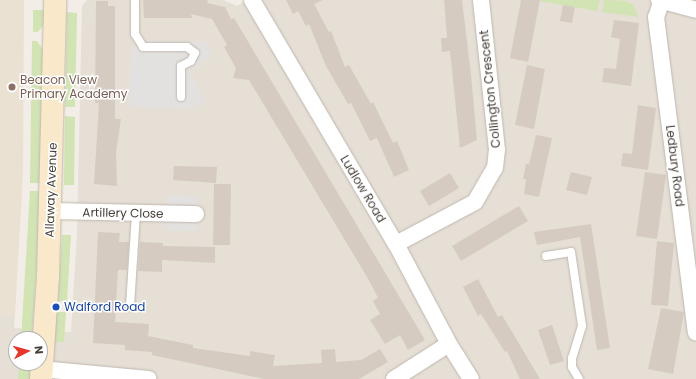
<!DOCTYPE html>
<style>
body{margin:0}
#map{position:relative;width:696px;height:379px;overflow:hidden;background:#f2eee7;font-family:Poppins,sans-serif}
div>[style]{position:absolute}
.residential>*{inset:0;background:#e5dfd6}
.education>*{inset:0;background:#eae1d2}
.green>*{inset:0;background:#d2e3b4}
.parking>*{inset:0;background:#e3e1df}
.building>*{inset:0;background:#d6cbc1}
.roads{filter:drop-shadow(0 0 1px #c0b7ae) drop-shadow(0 0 1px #c0b7ae)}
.lane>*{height:8px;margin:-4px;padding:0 4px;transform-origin:4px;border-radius:4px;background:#fff}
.street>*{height:16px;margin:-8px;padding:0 8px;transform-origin:8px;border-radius:8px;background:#fff}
.secondary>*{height:22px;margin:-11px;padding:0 11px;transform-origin:11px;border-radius:11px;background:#f9e9ca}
.dots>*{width:11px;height:11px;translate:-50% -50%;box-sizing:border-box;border:2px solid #fff;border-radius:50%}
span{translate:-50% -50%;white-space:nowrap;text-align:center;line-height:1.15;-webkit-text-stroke:3px #fff;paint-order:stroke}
.education-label{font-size:12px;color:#785e54}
.left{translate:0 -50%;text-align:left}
.street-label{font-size:12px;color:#443e37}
.transit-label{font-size:12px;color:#164399}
.north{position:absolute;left:8px;top:331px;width:40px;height:40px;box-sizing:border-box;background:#fff;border:1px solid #b4b2af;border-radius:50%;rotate:84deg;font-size:11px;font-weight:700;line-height:16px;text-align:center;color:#443e37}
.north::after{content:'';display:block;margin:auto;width:14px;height:18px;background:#e6352a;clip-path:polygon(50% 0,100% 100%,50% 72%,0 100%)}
</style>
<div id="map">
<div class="residential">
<i style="clip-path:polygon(evenodd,87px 0,223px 0,237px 6px,247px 0,696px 0,696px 379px,0 379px,0 315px,15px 315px,14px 328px,71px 332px,77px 234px,82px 6px,87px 0,16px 339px,40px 339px,40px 363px,16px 363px,16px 339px)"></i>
</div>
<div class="education">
<i style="clip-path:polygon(0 0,24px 0,23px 174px,15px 315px,0 315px)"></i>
</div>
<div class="green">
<i style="clip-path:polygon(534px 0,600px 0,597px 11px)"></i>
<i style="clip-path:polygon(604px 0,627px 1px,633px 5px,639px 17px,602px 12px)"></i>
<i style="clip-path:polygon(33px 10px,44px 10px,44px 24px,38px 32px,33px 32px)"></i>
<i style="clip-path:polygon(67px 12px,77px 13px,75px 107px,65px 107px)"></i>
<i style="clip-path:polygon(32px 41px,37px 41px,43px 50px,41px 183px,30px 183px)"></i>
<i style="clip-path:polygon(65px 116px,75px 117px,74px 185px,64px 185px)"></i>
<i style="clip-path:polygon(30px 191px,41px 191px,36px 275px,32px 339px,21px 339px)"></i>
<i style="clip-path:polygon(62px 235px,71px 235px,67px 302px,58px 301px)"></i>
<i style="clip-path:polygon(56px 312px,66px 312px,64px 342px,54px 342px)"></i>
<i style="clip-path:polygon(19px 363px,31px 363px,30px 379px,18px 379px)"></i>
</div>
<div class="parking">
<i style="clip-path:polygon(143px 40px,205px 42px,213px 56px,188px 71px,206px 100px,191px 108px,129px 107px,131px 50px)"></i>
<i style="clip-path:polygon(166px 195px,199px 197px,197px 231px,165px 230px)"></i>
</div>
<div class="building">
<i style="clip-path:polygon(143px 0,208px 0,207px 3px,225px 7px,231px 19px,234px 18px,425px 340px,408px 350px,400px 335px,385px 344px,370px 320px,380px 314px,373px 301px,378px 298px,370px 282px,249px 80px,233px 78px,236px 68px,224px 47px,227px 45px,212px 19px,191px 14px,192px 18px,144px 18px)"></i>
<i style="clip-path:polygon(286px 0,323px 0,314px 4px,329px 32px,331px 31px,345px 67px,349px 65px,371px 104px,373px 102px,393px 143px,397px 141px,409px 170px,394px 177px,377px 138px,370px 141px,351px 103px,348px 104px,326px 66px,309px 24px,306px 26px,298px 11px,293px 14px)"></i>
<i style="clip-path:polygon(444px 0,462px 0,471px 75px,477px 140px,460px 148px,450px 51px,442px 52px,441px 38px,447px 38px)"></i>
<i style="clip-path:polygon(521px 0,540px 0,528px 62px,510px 58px)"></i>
<i style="clip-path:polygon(96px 1px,108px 1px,108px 6px,115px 6px,115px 119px,121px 119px,116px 152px,117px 186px,94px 184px,99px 103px,95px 103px)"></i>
<i style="clip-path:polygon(563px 5px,575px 7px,572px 23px,560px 21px)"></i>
<i style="clip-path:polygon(614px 20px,639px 23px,631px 86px,602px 82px,604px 68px,616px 69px,620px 39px,611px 37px)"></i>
<i style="clip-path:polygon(527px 65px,545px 69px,534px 129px,515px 125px)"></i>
<i style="clip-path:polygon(638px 105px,656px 108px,648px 170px,621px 166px,623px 153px,632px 154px)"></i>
<i style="clip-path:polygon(536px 135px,552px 138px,539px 197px,524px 194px,526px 179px,523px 179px,526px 164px,529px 164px)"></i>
<i style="clip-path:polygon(174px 166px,217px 167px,216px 183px,173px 180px)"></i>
<i style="clip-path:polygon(571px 172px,592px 177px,587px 195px,566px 190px)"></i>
<i style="clip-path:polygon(645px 172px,666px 175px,657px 239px,636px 236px)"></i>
<i style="clip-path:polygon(450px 173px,459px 188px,429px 206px,420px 191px)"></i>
<i style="clip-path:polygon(214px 184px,231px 184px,230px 245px,213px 245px)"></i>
<i style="clip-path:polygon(519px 206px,528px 221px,461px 261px,452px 246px)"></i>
<i style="clip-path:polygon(591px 224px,610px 348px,597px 350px,580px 237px,537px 245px,534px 232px)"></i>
<i style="clip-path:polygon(98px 232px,120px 233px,119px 242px,129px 242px,127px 270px,118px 270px,115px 322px,149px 324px,148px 336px,193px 345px,193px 348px,250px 356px,250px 351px,275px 355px,273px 366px,322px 363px,321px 350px,335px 349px,336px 362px,361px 360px,380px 349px,388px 362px,359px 379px,264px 379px,152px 355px,152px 352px,125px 350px,125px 345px,93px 343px)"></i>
<i style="clip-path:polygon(657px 241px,674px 243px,668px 306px,651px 305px)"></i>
<i style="clip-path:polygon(140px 242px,163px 243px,163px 246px,215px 247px,215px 263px,162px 260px,162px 272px,138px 271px)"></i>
<i style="clip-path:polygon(478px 279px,498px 317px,502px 315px,540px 379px,520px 379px,507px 351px,505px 352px,481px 314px,478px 316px,463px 287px)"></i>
<i style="clip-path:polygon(661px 308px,684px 312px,673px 374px,648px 369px)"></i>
<i style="clip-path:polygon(552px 325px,564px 361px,550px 365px,538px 330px)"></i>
</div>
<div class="roads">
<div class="lane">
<i style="left:135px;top:0;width:34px;rotate:90deg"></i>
<i style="left:135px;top:34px;width:15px;rotate:58deg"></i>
<i style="left:143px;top:47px;width:44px"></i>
<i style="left:187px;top:47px;width:10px;rotate:37deg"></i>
<i style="left:195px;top:53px;width:9px;rotate:117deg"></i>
<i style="left:191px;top:61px;width:11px;rotate:153deg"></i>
<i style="left:181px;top:66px;width:31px;rotate:90deg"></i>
<i style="left:546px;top:256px;width:25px;rotate:-9deg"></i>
<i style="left:571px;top:252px;width:75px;rotate:81.5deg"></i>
<i style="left:582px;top:326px;width:34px;rotate:107deg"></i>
<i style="left:572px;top:358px;width:9px;rotate:90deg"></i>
<i style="left:572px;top:367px;width:14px;rotate:60deg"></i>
<i style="left:130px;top:306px;width:93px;rotate:-86.3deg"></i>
</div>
<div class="street">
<i style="left:252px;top:0;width:283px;rotate:59.5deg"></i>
<i style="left:396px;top:244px;width:113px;rotate:62.1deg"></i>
<i style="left:449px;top:344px;width:41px;rotate:57.8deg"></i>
<i style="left:659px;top:0;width:38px;rotate:15deg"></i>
<i style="left:662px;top:0;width:18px;rotate:109deg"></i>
<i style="left:656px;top:17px;width:318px;rotate:82.8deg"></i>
<i style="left:50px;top:211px;width:146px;rotate:1.2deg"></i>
<i style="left:396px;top:244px;width:89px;rotate:-28deg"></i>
<i style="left:475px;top:202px;width:39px;rotate:-60deg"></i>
<i style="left:495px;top:168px;width:18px;rotate:-84deg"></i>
<i style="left:497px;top:150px;width:151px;rotate:-96.1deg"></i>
<i style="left:41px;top:369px;width:108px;rotate:5.3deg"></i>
<i style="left:394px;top:379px;width:65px;rotate:-32.5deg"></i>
</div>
<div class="secondary">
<i style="left:41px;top:379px;width:103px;rotate:-86.1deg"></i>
<i style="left:48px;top:276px;width:276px;rotate:-88.5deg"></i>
</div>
</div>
<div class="dots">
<i style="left:12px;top:87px;background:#8d6e63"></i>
<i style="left:56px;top:307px;background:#1a4fb4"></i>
</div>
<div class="education-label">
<span class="left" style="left:20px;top:87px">Beacon View<br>Primary Academy</span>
</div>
<div class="street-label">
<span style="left:490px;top:89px;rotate:-96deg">Collington Crescent</span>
<span style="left:675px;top:166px;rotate:83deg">Ledbury Road</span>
<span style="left:363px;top:189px;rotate:59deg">Ludlow Road</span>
<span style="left:51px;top:190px;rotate:-88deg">Allaway Avenue</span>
<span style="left:123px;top:213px;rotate:1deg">Artillery Close</span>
</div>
<div class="transit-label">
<span class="left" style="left:64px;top:307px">Walford Road</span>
</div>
<div class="north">N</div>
</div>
